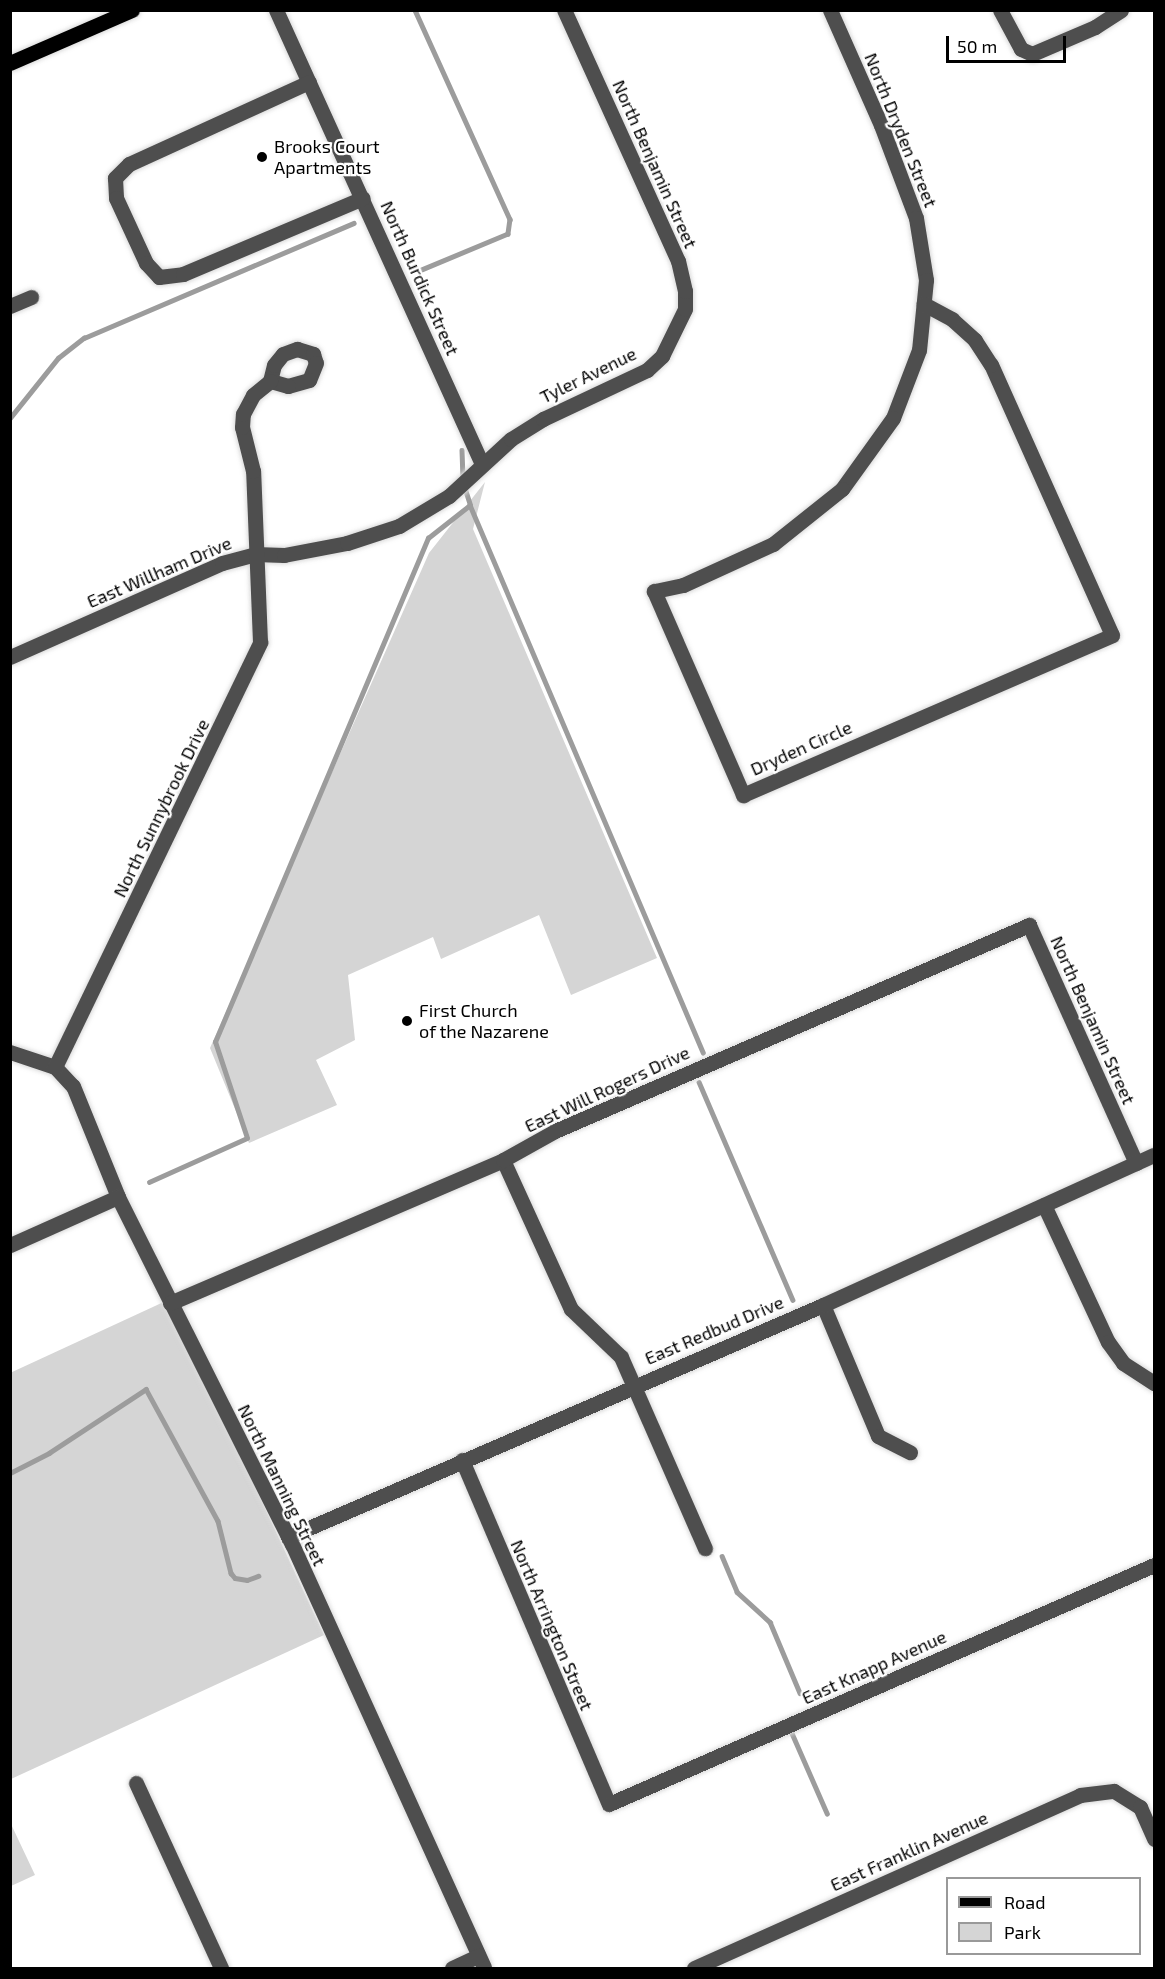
<!DOCTYPE html>
<style>
body{margin:0}
#map{position:relative;width:1165px;height:1979px;overflow:hidden;background:#fff;font-family:"Exo 2",sans-serif}
div>[style]{position:absolute}
.green>*{inset:0;background:#d5d5d5}
.stream>*{height:4.5px;margin:-2.25px;padding:0 2.25px;transform-origin:2.25px;border-radius:2.25px;background:#9c9c9c}
.roads{filter:drop-shadow(0 0 2px #dbdbdb) drop-shadow(0 0 2px #dbdbdb)}
.minor>*{height:15px;margin:-7.5px;padding:0 7.5px;transform-origin:7.5px;border-radius:7.5px;background:#4e4e4e}
.major>*{height:15px;margin:-7.5px;padding:0 7.5px;transform-origin:7.5px;border-radius:7.5px;background:#000}
.dots>*{width:16px;height:16px;translate:-50% -50%;box-sizing:border-box;border:3px solid #fff;border-radius:50%}
span{translate:-50% -50%;white-space:nowrap;text-align:center;line-height:1.15;-webkit-text-stroke:4.5px #fff;paint-order:stroke}
.street-label{font-size:18px;color:#000}
.poi-label{font-size:18px;color:#000}
.left{translate:0 -50%;text-align:left}
.frame{position:absolute;inset:0;border:12px solid #000;pointer-events:none}
.legend{position:absolute;left:946px;top:1877px;width:195px;height:78px;box-sizing:border-box;background:#fff;border:2px solid #999;margin:0;padding:8px 10px;list-style:none;font-size:18px;color:#000}
.legend li{display:flex;align-items:center;gap:12px;height:30px}
.legend b{width:30px;border:2px solid #999}
.scale{position:absolute;left:946px;top:36px;width:120px;height:27px;box-sizing:border-box;border:3px solid #000;border-top:0;padding-left:8px;font-size:18px;line-height:21px;white-space:nowrap;color:#000;-webkit-text-stroke:4px #fff;paint-order:stroke}
</style>
<div id="map">
<div class="green">
<i style="clip-path:polygon(485px 482px,473px 529px,657px 958px,571px 995px,539px 915px,441px 959px,433px 937px,348px 975px,355px 1040px,316px 1060px,337px 1105px,249px 1143px,210px 1048px,429px 553px)"></i>
<i style="clip-path:polygon(168px 1300px,324px 1635px,11px 1779px,10px 1373px)"></i>
<i style="clip-path:polygon(10px 1822px,35px 1875px,11px 1886px,10px 1886px)"></i>
</div>
<div class="stream">
<i style="left:415px;top:10px;width:230px;rotate:65.6deg"></i>
<i style="left:510px;top:219px;width:15px;rotate:98deg"></i>
<i style="left:508px;top:234px;width:96px;rotate:157.4deg"></i>
<i style="left:10px;top:418px;width:77px;rotate:-51.3deg"></i>
<i style="left:58px;top:358px;width:33px;rotate:-38deg"></i>
<i style="left:84px;top:338px;width:293px;rotate:-23.1deg"></i>
<i style="left:462px;top:450px;width:28px;rotate:88deg"></i>
<i style="left:470px;top:505px;width:595px;rotate:66.93deg"></i>
<i style="left:699px;top:1082px;width:237px;rotate:66.7deg"></i>
<i style="left:149px;top:1182px;width:107px;rotate:-24.2deg"></i>
<i style="left:247px;top:1138px;width:101px;rotate:-108.4deg"></i>
<i style="left:215px;top:1042px;width:547px;rotate:-67.09deg"></i>
<i style="left:428px;top:538px;width:53px;rotate:-38.2deg"></i>
<i style="left:470px;top:505px;width:19px;rotate:-108deg"></i>
<i style="left:10px;top:1473px;width:44px;rotate:-27.1deg"></i>
<i style="left:49px;top:1453px;width:116px;rotate:-33.4deg"></i>
<i style="left:146px;top:1389px;width:150px;rotate:61.4deg"></i>
<i style="left:218px;top:1521px;width:54px;rotate:76deg"></i>
<i style="left:231px;top:1573px;width:6px;rotate:51deg"></i>
<i style="left:235px;top:1578px;width:12px;rotate:9deg"></i>
<i style="left:247px;top:1580px;width:12px;rotate:-20deg"></i>
<i style="left:722px;top:1556px;width:39px;rotate:67deg"></i>
<i style="left:737px;top:1592px;width:45px;rotate:42.3deg"></i>
<i style="left:770px;top:1622px;width:77px;rotate:67.1deg"></i>
<i style="left:791px;top:1731px;width:90px;rotate:66.3deg"></i>
</div>
<div class="roads">
<div class="minor">
<i style="left:276px;top:10px;width:499px;rotate:65.6deg"></i>
<i style="left:830px;top:10px;width:126px;rotate:66.1deg"></i>
<i style="left:881px;top:125px;width:99px;rotate:69.4deg"></i>
<i style="left:916px;top:218px;width:63px;rotate:80.8deg"></i>
<i style="left:926px;top:280px;width:70px;rotate:95.7deg"></i>
<i style="left:919px;top:350px;width:73px;rotate:110.9deg"></i>
<i style="left:893px;top:418px;width:87px;rotate:125.7deg"></i>
<i style="left:842px;top:489px;width:88px;rotate:141.4deg"></i>
<i style="left:773px;top:544px;width:99px;rotate:155.5deg"></i>
<i style="left:683px;top:585px;width:30px;rotate:168deg"></i>
<i style="left:654px;top:591px;width:223px;rotate:66.4deg"></i>
<i style="left:743px;top:795px;width:402px;rotate:-23.4deg"></i>
<i style="left:1112px;top:635px;width:296px;rotate:-114.1deg"></i>
<i style="left:991px;top:365px;width:30px;rotate:-123deg"></i>
<i style="left:975px;top:340px;width:31px;rotate:-138deg"></i>
<i style="left:952px;top:319px;width:32px;rotate:-152deg"></i>
<i style="left:1000px;top:10px;width:44px;rotate:61.7deg"></i>
<i style="left:1021px;top:49px;width:12px;rotate:24deg"></i>
<i style="left:1032px;top:54px;width:69px;rotate:-23.2deg"></i>
<i style="left:1095px;top:27px;width:31px;rotate:-33deg"></i>
<i style="left:309px;top:82px;width:198px;rotate:155.5deg"></i>
<i style="left:129px;top:164px;width:20px;rotate:135deg"></i>
<i style="left:115px;top:178px;width:20px;rotate:87deg"></i>
<i style="left:116px;top:198px;width:72px;rotate:65.2deg"></i>
<i style="left:146px;top:263px;width:19px;rotate:47deg"></i>
<i style="left:159px;top:277px;width:24px;rotate:-7deg"></i>
<i style="left:183px;top:274px;width:195px;rotate:-22.9deg"></i>
<i style="left:10px;top:306px;width:23px;rotate:-23deg"></i>
<i style="left:297px;top:349px;width:17px;rotate:17deg"></i>
<i style="left:313px;top:354px;width:9px;rotate:72deg"></i>
<i style="left:316px;top:363px;width:18px;rotate:112deg"></i>
<i style="left:309px;top:380px;width:22px;rotate:164deg"></i>
<i style="left:288px;top:386px;width:19px;rotate:-164deg"></i>
<i style="left:270px;top:381px;width:16px;rotate:-76deg"></i>
<i style="left:274px;top:365px;width:14px;rotate:-51deg"></i>
<i style="left:283px;top:354px;width:15px;rotate:-20deg"></i>
<i style="left:10px;top:657px;width:232px;rotate:-23.9deg"></i>
<i style="left:222px;top:563px;width:34px;rotate:-15deg"></i>
<i style="left:255px;top:554px;width:29px;rotate:2deg"></i>
<i style="left:284px;top:555px;width:64px;rotate:-10.8deg"></i>
<i style="left:347px;top:543px;width:55px;rotate:-18.1deg"></i>
<i style="left:399px;top:526px;width:58px;rotate:-31deg"></i>
<i style="left:449px;top:496px;width:84px;rotate:-42.6deg"></i>
<i style="left:511px;top:439px;width:38px;rotate:-32deg"></i>
<i style="left:543px;top:419px;width:115px;rotate:-25.2deg"></i>
<i style="left:647px;top:370px;width:21px;rotate:-43deg"></i>
<i style="left:662px;top:356px;width:52px;rotate:-63.9deg"></i>
<i style="left:685px;top:309px;width:18px;rotate:-90deg"></i>
<i style="left:685px;top:291px;width:31px;rotate:-103deg"></i>
<i style="left:678px;top:261px;width:276px;rotate:-114.4deg"></i>
<i style="left:10px;top:1052px;width:47px;rotate:18.4deg"></i>
<i style="left:55px;top:1067px;width:26px;rotate:47deg"></i>
<i style="left:73px;top:1086px;width:120px;rotate:67.9deg"></i>
<i style="left:118px;top:1197px;width:388px;rotate:63.4deg"></i>
<i style="left:292px;top:1544px;width:465px;rotate:65.6deg"></i>
<i style="left:55px;top:1067px;width:472px;rotate:-64.2deg"></i>
<i style="left:260px;top:642px;width:171px;rotate:-92.3deg"></i>
<i style="left:253px;top:471px;width:45px;rotate:-104deg"></i>
<i style="left:242px;top:427px;width:13px;rotate:-86deg"></i>
<i style="left:243px;top:414px;width:21px;rotate:-62deg"></i>
<i style="left:253px;top:395px;width:22px;rotate:-39deg"></i>
<i style="left:503px;top:1160px;width:164px;rotate:65.5deg"></i>
<i style="left:571px;top:1309px;width:69px;rotate:43.8deg"></i>
<i style="left:621px;top:1357px;width:209px;rotate:66.3deg"></i>
<i style="left:1044px;top:1205px;width:151px;rotate:65deg"></i>
<i style="left:1108px;top:1342px;width:26px;rotate:54deg"></i>
<i style="left:1123px;top:1363px;width:37px;rotate:33deg"></i>
<i style="left:10px;top:1245px;width:118px;rotate:-24deg"></i>
<i style="left:170px;top:1303px;width:362px;rotate:-23.2deg"></i>
<i style="left:503px;top:1160px;width:60px;rotate:-29.1deg"></i>
<i style="left:555px;top:1131px;width:517px;rotate:-23.49deg"></i>
<i style="left:1029px;top:925px;width:261px;rotate:65.8deg"></i>
<i style="left:823px;top:1305px;width:142px;rotate:67.2deg"></i>
<i style="left:878px;top:1436px;width:36px;rotate:27deg"></i>
<i style="left:462px;top:1460px;width:374px;rotate:66.9deg"></i>
<i style="left:609px;top:1804px;width:595px;rotate:-23.68deg"></i>
<i style="left:288px;top:1537px;width:583px;rotate:-23.44deg"></i>
<i style="left:823px;top:1305px;width:363px;rotate:-24.4deg"></i>
<i style="left:136px;top:1783px;width:204px;rotate:65.3deg"></i>
<i style="left:452px;top:1968px;width:29px;rotate:-25deg"></i>
<i style="left:694px;top:1968px;width:423px;rotate:-24.1deg"></i>
<i style="left:1080px;top:1795px;width:34px;rotate:-7deg"></i>
<i style="left:1114px;top:1791px;width:31px;rotate:32deg"></i>
<i style="left:1140px;top:1807px;width:35px;rotate:66deg"></i>
</div>
<div class="major">
<i style="left:10px;top:63px;width:133px;rotate:-23.5deg"></i>
</div>
</div>
<div class="dots">
<i style="left:262px;top:157px;background:#000"></i>
<i style="left:407px;top:1021px;background:#000"></i>
</div>
<div class="street-label">
<span style="left:901px;top:130px;rotate:68deg">North Dryden Street</span>
<span style="left:655px;top:164px;rotate:66deg">North Benjamin Street</span>
<span style="left:420px;top:278px;rotate:66deg">North Burdick Street</span>
<span style="left:588px;top:375px;rotate:-26deg">Tyler Avenue</span>
<span style="left:159px;top:572px;rotate:-23deg">East Willham Drive</span>
<span style="left:801px;top:748px;rotate:-24deg">Dryden Circle</span>
<span style="left:161px;top:808px;rotate:-64deg">North Sunnybrook Drive</span>
<span style="left:1093px;top:1020px;rotate:66deg">North Benjamin Street</span>
<span style="left:607px;top:1089px;rotate:-25deg">East Will Rogers Drive</span>
<span style="left:714px;top:1330px;rotate:-23deg">East Redbud Drive</span>
<span style="left:282px;top:1485px;rotate:64deg">North Manning Street</span>
<span style="left:552px;top:1625px;rotate:67deg">North Arrington Street</span>
<span style="left:874px;top:1667px;rotate:-24deg">East Knapp Avenue</span>
<span style="left:909px;top:1851px;rotate:-24deg">East Franklin Avenue</span>
</div>
<div class="poi-label">
<span class="left" style="left:274px;top:157px">Brooks Court<br>Apartments</span>
<span class="left" style="left:419px;top:1021px">First Church<br>of the Nazarene</span>
</div>
<div class="frame"></div>
<ul class="legend">
<li><b style="height:8px;background:#000"></b>Road</li>
<li><b style="height:16px;background:#d5d5d5"></b>Park</li>
</ul>
<div class="scale">50 m</div>
</div>
